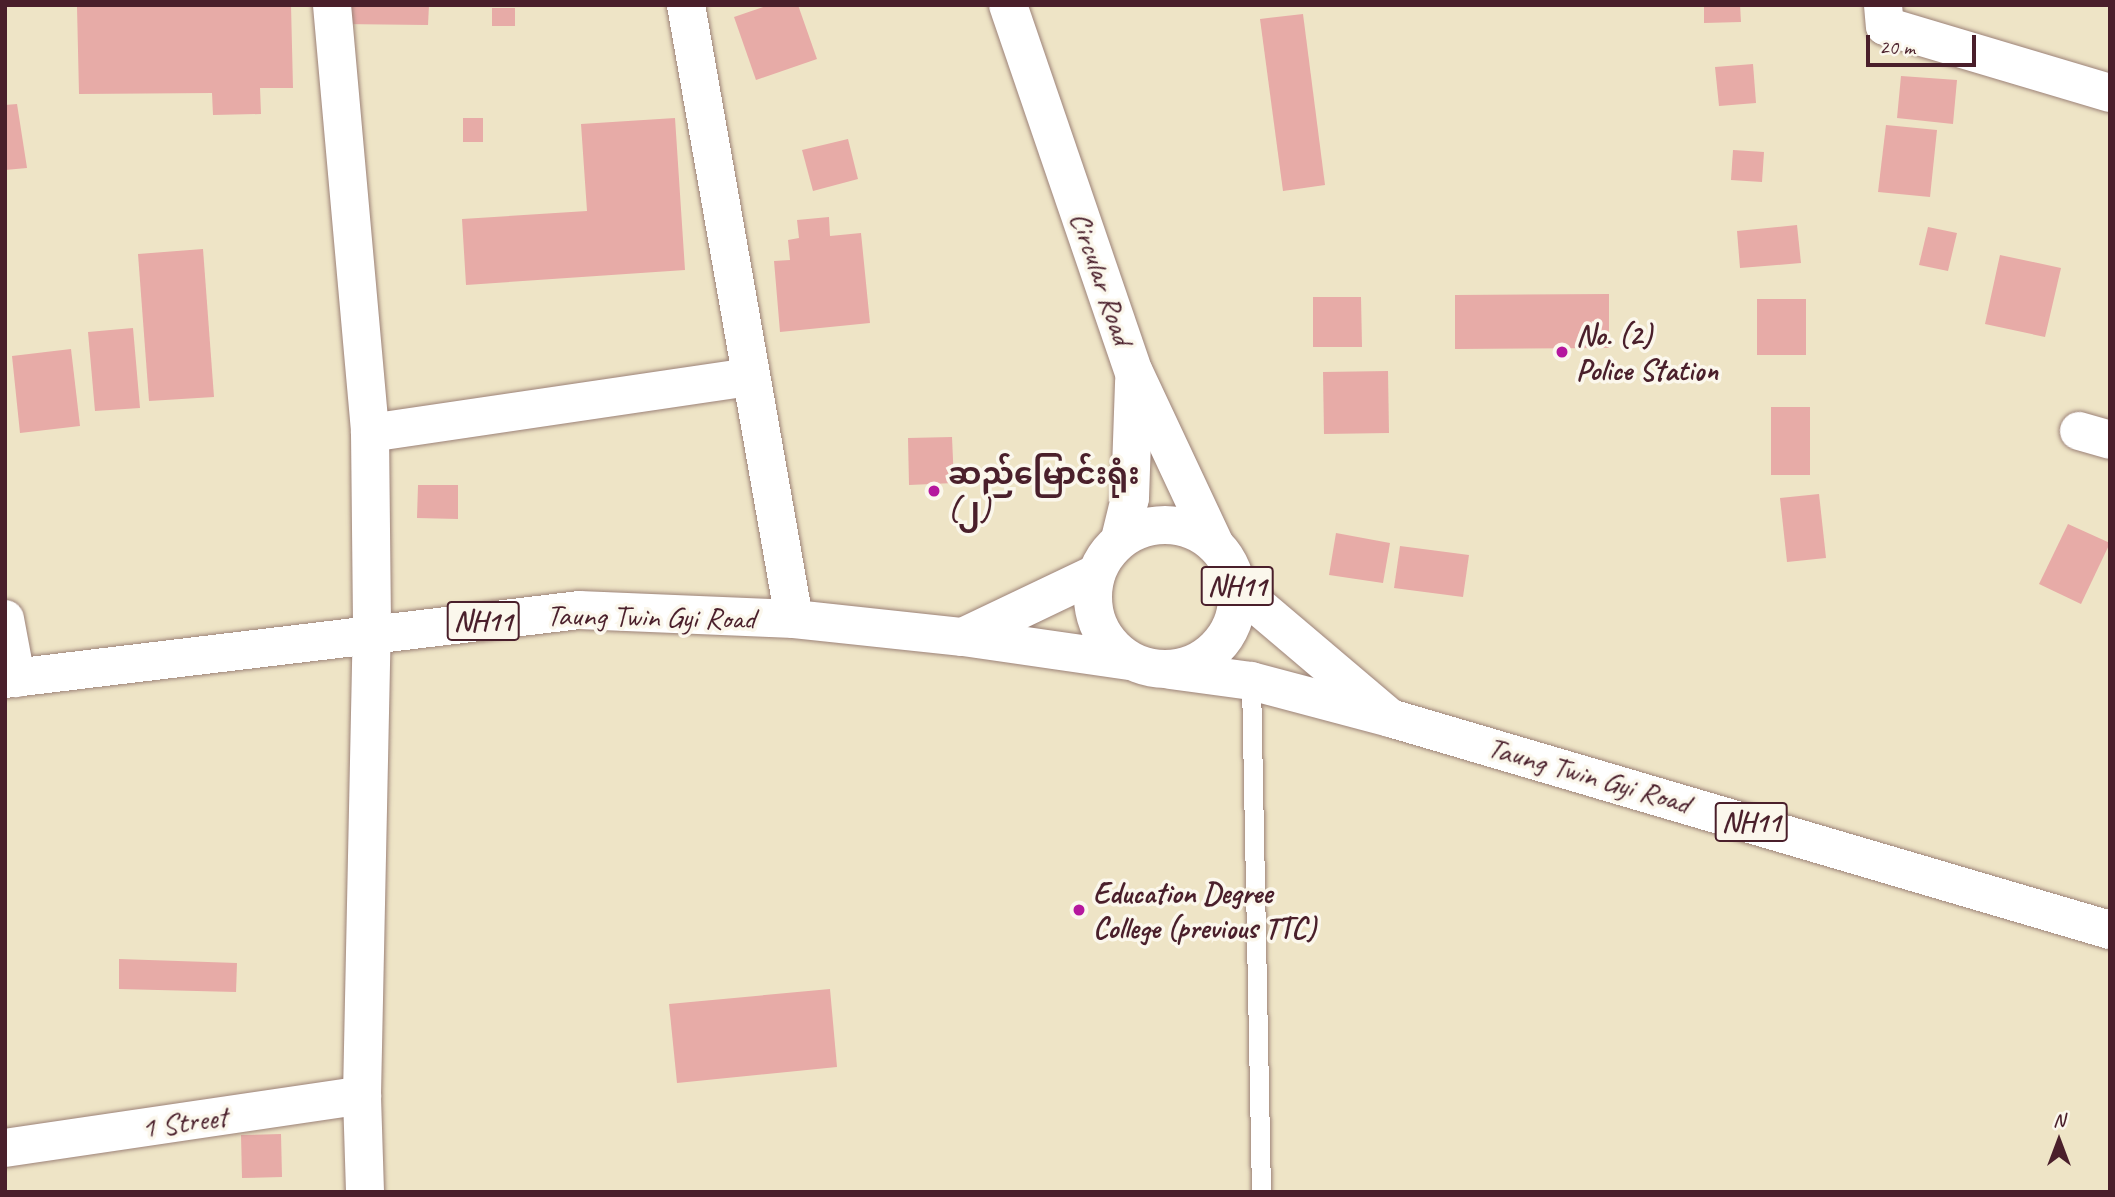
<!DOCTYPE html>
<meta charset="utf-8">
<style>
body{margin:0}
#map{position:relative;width:2115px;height:1197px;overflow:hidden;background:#eee4c6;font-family:Caveat,"Noto Sans Myanmar",sans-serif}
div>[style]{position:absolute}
.building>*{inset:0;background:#e7aba7}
.roads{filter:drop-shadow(0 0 2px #9c8278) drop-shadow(0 0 2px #9c8278)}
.lane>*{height:19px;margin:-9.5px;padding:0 9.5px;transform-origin:9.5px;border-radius:9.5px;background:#fff}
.street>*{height:38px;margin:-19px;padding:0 19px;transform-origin:19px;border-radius:19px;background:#fff}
.secondary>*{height:38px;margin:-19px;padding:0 19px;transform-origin:19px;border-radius:19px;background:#fff}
.primary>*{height:38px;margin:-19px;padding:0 19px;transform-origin:19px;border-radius:19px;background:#fff}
.highway>*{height:38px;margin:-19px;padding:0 19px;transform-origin:19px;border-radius:19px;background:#fff}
.highway>.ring{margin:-19px;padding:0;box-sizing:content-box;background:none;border:38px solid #fff;border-radius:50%}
.dots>*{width:19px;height:19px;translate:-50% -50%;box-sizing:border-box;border:4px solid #fbf7ec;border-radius:50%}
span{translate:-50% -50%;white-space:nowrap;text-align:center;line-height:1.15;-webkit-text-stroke:7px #fbf7ec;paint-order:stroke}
.shield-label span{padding:2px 5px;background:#fbf7ec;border:2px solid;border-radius:5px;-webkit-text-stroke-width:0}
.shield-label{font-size:28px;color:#4a1f2b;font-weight:700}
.street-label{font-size:30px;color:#4a1f2b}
.poi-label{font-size:30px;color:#4a1f2b;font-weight:700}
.left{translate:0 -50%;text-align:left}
.frame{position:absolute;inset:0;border:7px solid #4a1f2b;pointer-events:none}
.north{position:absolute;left:2024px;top:1106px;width:70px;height:70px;-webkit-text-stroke:5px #fbf7ec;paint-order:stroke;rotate:0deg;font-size:19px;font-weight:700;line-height:28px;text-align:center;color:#4a1f2b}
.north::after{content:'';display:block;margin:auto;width:24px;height:32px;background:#4a1f2b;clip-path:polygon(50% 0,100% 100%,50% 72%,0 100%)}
.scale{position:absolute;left:1866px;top:35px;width:110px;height:32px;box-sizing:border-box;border:4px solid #4a1f2b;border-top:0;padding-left:9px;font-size:21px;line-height:24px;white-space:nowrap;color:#4a1f2b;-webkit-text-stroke:5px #fbf7ec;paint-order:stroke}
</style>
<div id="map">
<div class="building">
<i style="clip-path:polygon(291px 5px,293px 88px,260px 88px,261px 114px,213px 115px,212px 93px,79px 94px,77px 7px)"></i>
<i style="clip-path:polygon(340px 5px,429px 5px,428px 25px,340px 24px)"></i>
<i style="clip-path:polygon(769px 5px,798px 5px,817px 59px,756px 80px,734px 17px)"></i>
<i style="clip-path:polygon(1704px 5px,1740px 5px,1741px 22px,1704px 23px)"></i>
<i style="clip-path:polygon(492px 8px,515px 8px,515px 26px,492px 26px)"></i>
<i style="clip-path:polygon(1303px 14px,1325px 185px,1283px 191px,1260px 19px)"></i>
<i style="clip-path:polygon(1753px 64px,1756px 103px,1719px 106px,1715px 67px)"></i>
<i style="clip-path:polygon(1901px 76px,1957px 80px,1953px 124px,1897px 118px)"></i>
<i style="clip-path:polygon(17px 104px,27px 168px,5px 170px,5px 105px)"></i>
<i style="clip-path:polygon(463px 118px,483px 118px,483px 142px,463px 142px)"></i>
<i style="clip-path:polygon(675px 118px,685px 270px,466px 285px,462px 219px,587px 211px,581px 124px)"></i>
<i style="clip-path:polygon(1886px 125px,1937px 130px,1930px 197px,1878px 192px)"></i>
<i style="clip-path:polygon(848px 139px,858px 179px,813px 191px,802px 150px)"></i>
<i style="clip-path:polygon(1733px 150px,1764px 152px,1762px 182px,1731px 180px)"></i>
<i style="clip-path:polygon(829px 217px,830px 236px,861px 233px,870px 323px,780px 332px,774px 261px,790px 260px,788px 240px,799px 238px,797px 220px)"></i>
<i style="clip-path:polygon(1797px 225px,1801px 263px,1740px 268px,1737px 231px)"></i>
<i style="clip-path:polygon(1928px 227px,1957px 233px,1948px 271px,1919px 265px)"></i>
<i style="clip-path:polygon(203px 249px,214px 397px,149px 401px,138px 254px)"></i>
<i style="clip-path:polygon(2000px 255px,2061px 268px,2045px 337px,1985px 324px)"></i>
<i style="clip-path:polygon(1609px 294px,1609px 348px,1455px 349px,1455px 295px)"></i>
<i style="clip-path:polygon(1313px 297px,1361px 297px,1362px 347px,1313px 347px)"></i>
<i style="clip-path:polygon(1757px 299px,1806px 299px,1806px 355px,1757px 355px)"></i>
<i style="clip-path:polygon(133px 328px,140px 408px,95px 411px,88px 332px)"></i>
<i style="clip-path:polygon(71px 349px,80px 426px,20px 433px,12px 356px)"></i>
<i style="clip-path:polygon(1388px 371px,1389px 433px,1324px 434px,1323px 372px)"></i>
<i style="clip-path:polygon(1771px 407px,1810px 407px,1810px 475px,1771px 475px)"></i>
<i style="clip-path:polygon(952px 437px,954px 483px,909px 485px,908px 438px)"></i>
<i style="clip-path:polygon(418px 485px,458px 485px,458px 519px,417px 518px)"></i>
<i style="clip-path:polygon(1819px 494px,1826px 558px,1787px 562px,1780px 498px)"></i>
<i style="clip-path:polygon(2068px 524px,2110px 543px,2081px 604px,2039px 584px)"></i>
<i style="clip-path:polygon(1336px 533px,1390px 543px,1383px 583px,1329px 575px)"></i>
<i style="clip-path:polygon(1400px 546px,1469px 555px,1463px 597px,1394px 588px)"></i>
<i style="clip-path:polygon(119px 959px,237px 963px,236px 992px,119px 989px)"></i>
<i style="clip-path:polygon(830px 989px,837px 1067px,677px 1083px,669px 1004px)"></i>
<i style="clip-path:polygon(281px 1134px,282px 1177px,242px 1178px,241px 1135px)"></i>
</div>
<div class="roads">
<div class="lane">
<i style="left:1251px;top:681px;width:511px;rotate:88.88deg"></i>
</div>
<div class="street">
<i style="left:332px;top:5px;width:430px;rotate:84.9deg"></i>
<i style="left:370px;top:433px;width:202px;rotate:89.4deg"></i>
<i style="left:686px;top:5px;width:623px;rotate:80.02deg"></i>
<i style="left:1883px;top:5px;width:21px;rotate:85deg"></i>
<i style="left:1885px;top:26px;width:235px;rotate:16.6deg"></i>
<i style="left:2079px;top:431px;width:32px;rotate:16deg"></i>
<i style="left:370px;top:433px;width:385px;rotate:-8.4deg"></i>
<i style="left:5px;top:619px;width:60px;rotate:79.4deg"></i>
<i style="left:5px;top:1148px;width:361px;rotate:-8.4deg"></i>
</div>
<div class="secondary">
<i style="left:365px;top:1192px;width:97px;rotate:-91.8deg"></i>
<i style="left:362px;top:1095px;width:460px;rotate:-88.8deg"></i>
</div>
<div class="primary">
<i style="left:1008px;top:5px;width:388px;rotate:71.1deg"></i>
<i style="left:1134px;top:372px;width:189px;rotate:64.9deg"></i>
<i style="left:1120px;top:539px;width:42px;rotate:-76.3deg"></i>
<i style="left:1130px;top:498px;width:117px;rotate:-88deg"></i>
<i style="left:1238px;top:589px;width:199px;rotate:40.3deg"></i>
<i style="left:963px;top:637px;width:146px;rotate:-25.5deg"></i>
</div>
<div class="highway">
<i class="ring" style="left:1093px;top:525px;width:106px;height:106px"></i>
<i style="left:1170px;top:670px;width:82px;rotate:7.7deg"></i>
<i style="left:1251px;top:681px;width:144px;rotate:14.9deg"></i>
<i style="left:1390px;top:718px;width:751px;rotate:16.41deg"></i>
<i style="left:5px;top:679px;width:578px;rotate:-6.85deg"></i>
<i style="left:579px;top:610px;width:215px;rotate:2.4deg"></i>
<i style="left:794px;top:619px;width:170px;rotate:6.1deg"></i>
<i style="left:963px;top:637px;width:168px;rotate:8.2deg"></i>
</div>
</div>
<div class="dots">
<i style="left:1562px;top:352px;background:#b5179e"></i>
<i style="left:934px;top:491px;background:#b5179e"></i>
<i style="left:1079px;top:910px;background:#b5179e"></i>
</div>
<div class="shield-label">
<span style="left:1237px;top:586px">NH11</span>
<span style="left:483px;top:621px">NH11</span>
<span style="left:1751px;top:822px">NH11</span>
</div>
<div class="street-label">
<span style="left:1102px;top:278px;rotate:71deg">Circular Road</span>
<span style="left:651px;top:617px;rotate:1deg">Taung Twin Gyi Road</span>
<span style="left:1589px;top:775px;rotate:16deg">Taung Twin Gyi Road</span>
<span style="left:184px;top:1122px;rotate:-8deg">1 Street</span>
</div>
<div class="poi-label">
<span class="left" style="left:1576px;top:352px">No. (2)<br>Police Station</span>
<span class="left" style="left:948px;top:491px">ဆည်မြောင်းရုံး<br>(၂)</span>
<span class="left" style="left:1093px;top:910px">Education Degree<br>College (previous TTC)</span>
</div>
<div class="frame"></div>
<div class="north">N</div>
<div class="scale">20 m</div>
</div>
